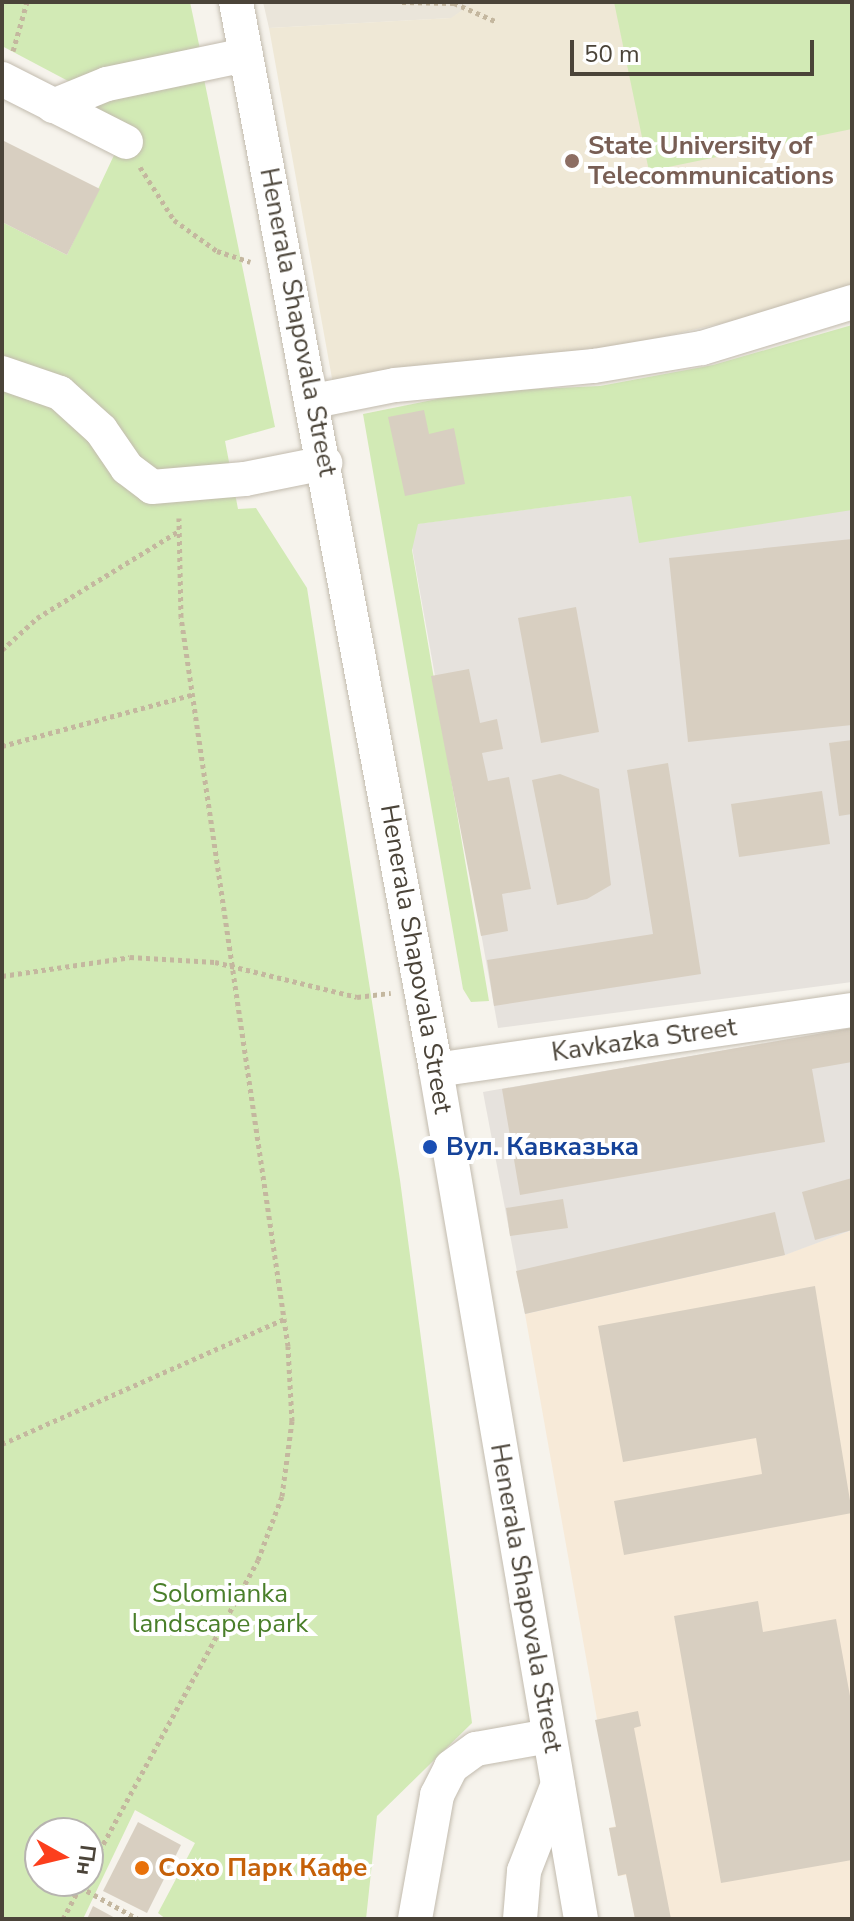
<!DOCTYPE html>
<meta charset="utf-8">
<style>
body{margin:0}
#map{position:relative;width:854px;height:1921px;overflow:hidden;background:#f6f3ec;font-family:"Nunito Sans",sans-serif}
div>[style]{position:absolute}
.residential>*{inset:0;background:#eae5da}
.commercial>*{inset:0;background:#f7ead8}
.industrial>*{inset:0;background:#e6e2dd}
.education>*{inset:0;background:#efe8d6}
.green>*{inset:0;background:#d2eab5}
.building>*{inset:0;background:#d8cfc1}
.path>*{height:5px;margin-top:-2.5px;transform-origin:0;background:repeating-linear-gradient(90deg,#c4b79f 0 4px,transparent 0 8px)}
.roads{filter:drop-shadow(0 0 2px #c2bbae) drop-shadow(0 0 2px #c2bbae)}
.minor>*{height:34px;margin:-17px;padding:0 17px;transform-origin:17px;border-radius:17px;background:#fff}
.dots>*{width:22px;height:22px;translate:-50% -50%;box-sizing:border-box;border:4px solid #fff;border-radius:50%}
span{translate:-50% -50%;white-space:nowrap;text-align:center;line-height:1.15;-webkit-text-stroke:8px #fff;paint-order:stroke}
.education-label{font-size:26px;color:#785e54;font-weight:700}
.left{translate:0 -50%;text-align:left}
.street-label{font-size:26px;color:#4b4439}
.transit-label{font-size:26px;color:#164399;font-weight:700}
.park-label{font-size:26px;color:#4a7f2a}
.food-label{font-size:26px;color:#c56008;font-weight:700}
.frame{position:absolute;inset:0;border:4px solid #4b4439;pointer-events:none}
.north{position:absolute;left:24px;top:1817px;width:80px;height:80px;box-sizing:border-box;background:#fff;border:2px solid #b7b4b0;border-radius:50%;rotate:98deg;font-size:22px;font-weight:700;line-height:32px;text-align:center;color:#4b4439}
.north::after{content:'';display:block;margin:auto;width:28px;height:36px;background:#fc3f1d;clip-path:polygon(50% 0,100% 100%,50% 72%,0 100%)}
.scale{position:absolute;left:570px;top:40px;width:244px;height:36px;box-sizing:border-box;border:4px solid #4b4439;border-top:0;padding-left:10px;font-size:24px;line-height:28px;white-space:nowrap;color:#4b4439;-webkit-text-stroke:6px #fff;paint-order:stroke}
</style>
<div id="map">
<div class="residential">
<i style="clip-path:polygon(263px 2px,474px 2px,452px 18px,269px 28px)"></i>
</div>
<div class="commercial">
<i style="clip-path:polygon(852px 1230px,852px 1919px,635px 1919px,626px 1875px,618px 1876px,609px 1828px,616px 1826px,525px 1314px,784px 1255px)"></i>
</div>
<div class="industrial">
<i style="clip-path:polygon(852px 467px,852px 982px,498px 1028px,408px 525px)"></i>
<i style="clip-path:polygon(852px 1028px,852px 1230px,785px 1255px,525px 1314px,483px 1092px)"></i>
</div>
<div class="education">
<i style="clip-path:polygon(474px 2px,852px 2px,852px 294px,626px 345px,333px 384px,269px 28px,451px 18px)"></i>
</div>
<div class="green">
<i style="clip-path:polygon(2px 2px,190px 2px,201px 54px,70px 82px,2px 46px)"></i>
<i style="clip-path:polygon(614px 2px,852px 2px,852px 129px,649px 171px)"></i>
<i style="clip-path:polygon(evenodd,203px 74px,275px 427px,225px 441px,238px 509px,256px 508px,307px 588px,400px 1180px,472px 1723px,377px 1816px,366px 1919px,166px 1919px,158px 1913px,195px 1843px,135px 1810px,83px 1919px,2px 1919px,2px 222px,67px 255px,124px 134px,82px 110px,114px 93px,203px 74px,40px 1833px,88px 1833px,88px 1881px,40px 1881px,40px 1833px)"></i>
<i style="clip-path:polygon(852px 325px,852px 510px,639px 543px,631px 496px,418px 524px,412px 550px,489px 1001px,471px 1002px,463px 989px,363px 414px,472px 392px,600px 386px,713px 365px)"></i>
</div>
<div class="building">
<i style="clip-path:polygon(2px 140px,100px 189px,67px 255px,2px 222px)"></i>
<i style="clip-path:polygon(424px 410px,429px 434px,454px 428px,465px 484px,405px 496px,388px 417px)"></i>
<i style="clip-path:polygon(852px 539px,852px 725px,688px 742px,669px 558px)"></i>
<i style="clip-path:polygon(576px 607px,599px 732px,541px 743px,518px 618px)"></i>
<i style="clip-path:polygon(469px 669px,480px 723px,497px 719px,503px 749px,482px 753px,488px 781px,509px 777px,531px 889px,502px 894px,508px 931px,481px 936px,431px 676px)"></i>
<i style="clip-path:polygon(852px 740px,852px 814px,839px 816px,829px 743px)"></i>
<i style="clip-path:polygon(668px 763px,701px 974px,494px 1006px,487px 960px,653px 934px,627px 770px)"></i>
<i style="clip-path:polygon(560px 774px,599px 789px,611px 885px,587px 899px,557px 905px,532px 780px)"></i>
<i style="clip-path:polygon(822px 791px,830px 844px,739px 857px,731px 804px)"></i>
<i style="clip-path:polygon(852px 1028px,852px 1062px,812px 1069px,825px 1142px,520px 1195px,502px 1089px)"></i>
<i style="clip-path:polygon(852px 1178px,852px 1230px,815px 1240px,802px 1192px)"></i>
<i style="clip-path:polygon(563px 1199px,568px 1228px,510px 1236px,506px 1208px)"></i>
<i style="clip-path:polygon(775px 1212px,785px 1255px,525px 1314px,516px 1271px)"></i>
<i style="clip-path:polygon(815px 1286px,852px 1513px,624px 1555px,614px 1501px,762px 1474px,756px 1438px,623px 1462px,598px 1326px)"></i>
<i style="clip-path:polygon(758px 1601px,763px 1632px,836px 1619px,852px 1707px,852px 1860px,721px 1883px,674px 1616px)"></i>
<i style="clip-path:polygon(638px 1711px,641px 1726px,634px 1728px,671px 1919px,635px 1919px,626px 1874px,618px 1876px,609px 1828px,616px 1827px,595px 1720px)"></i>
<i style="clip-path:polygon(138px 1822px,181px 1845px,147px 1913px,103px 1891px)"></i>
<i style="clip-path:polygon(93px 1906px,117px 1919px,87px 1919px)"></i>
</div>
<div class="path">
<i style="left:402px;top:2px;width:52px;rotate:1.1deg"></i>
<i style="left:454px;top:3px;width:45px;rotate:23.7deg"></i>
<i style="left:13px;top:51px;width:51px;rotate:-74.1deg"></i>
<i style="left:140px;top:167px;width:63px;rotate:57.3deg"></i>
<i style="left:174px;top:220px;width:53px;rotate:35.8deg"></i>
<i style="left:217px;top:251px;width:35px;rotate:18deg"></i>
<i style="left:2px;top:650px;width:47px;rotate:-42.4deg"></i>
<i style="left:37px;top:618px;width:167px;rotate:-31.5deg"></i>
<i style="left:2px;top:746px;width:196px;rotate:-15.1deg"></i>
<i style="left:2px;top:976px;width:129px;rotate:-8.4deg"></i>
<i style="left:130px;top:957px;width:85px;rotate:3.4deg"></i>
<i style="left:215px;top:962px;width:146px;rotate:13.8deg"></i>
<i style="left:357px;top:997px;width:34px;rotate:-7deg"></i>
<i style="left:2px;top:1444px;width:308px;rotate:-23.9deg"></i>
<i style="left:88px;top:1872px;width:355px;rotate:-61.4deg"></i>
<i style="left:258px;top:1560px;width:68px;rotate:-69.4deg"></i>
<i style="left:282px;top:1496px;width:76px;rotate:-82.4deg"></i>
<i style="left:292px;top:1421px;width:75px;rotate:-93.1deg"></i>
<i style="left:288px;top:1346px;width:737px;rotate:-98.35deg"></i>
<i style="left:181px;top:617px;width:99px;rotate:-91.2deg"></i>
<i style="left:80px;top:1887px;width:66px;rotate:28.9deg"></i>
<i style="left:63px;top:1919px;width:43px;rotate:-62.2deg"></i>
</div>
<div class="roads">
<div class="minor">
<i style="left:236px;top:2px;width:1087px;rotate:79.39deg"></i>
<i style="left:436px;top:1070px;width:861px;rotate:80.31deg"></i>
<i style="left:2px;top:79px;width:139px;rotate:26.9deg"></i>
<i style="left:53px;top:106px;width:58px;rotate:-22.2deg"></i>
<i style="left:107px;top:84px;width:142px;rotate:-11.8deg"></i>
<i style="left:2px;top:373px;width:61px;rotate:19deg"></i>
<i style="left:60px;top:393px;width:55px;rotate:42.1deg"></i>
<i style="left:101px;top:430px;width:46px;rotate:55.6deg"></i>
<i style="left:127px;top:468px;width:31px;rotate:37deg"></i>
<i style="left:152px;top:487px;width:93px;rotate:-4.9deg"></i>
<i style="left:245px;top:479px;width:82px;rotate:-11.3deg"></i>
<i style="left:314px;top:401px;width:83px;rotate:-11.2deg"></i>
<i style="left:395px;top:385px;width:200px;rotate:-5.5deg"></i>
<i style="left:594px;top:366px;width:109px;rotate:-9.5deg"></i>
<i style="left:702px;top:348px;width:157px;rotate:-17deg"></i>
<i style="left:436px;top:1070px;width:420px;rotate:-8.2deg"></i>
<i style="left:415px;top:1919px;width:126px;rotate:-79.9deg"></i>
<i style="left:437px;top:1795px;width:31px;rotate:-63deg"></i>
<i style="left:451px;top:1767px;width:31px;rotate:-36deg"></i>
<i style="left:476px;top:1749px;width:74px;rotate:-10.1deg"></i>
<i style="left:520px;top:1919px;width:48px;rotate:-85.2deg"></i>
<i style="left:524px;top:1871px;width:93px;rotate:-68.7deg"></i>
</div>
</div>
<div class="dots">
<i style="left:572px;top:161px;background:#8d6e63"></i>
<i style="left:430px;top:1147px;background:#1a4fb4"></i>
<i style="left:142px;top:1868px;background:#e8710a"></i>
</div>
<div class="education-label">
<span class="left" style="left:588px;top:161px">State University of<br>Telecommunications</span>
</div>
<div class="street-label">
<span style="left:298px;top:322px;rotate:79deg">Henerala Shapovala Street</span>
<span style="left:416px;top:959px;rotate:80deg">Henerala Shapovala Street</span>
<span style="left:644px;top:1040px;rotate:-8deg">Kavkazka Street</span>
<span style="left:526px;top:1598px;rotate:80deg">Henerala Shapovala Street</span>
</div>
<div class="transit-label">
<span class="left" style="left:446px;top:1147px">Вул. Кавказька</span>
</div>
<div class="park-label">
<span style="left:220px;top:1609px">Solomianka<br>landscape park</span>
</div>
<div class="food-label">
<span class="left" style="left:158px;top:1868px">Сохо Парк Кафе</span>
</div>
<div class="frame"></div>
<div class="north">Пн</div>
<div class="scale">50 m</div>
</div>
